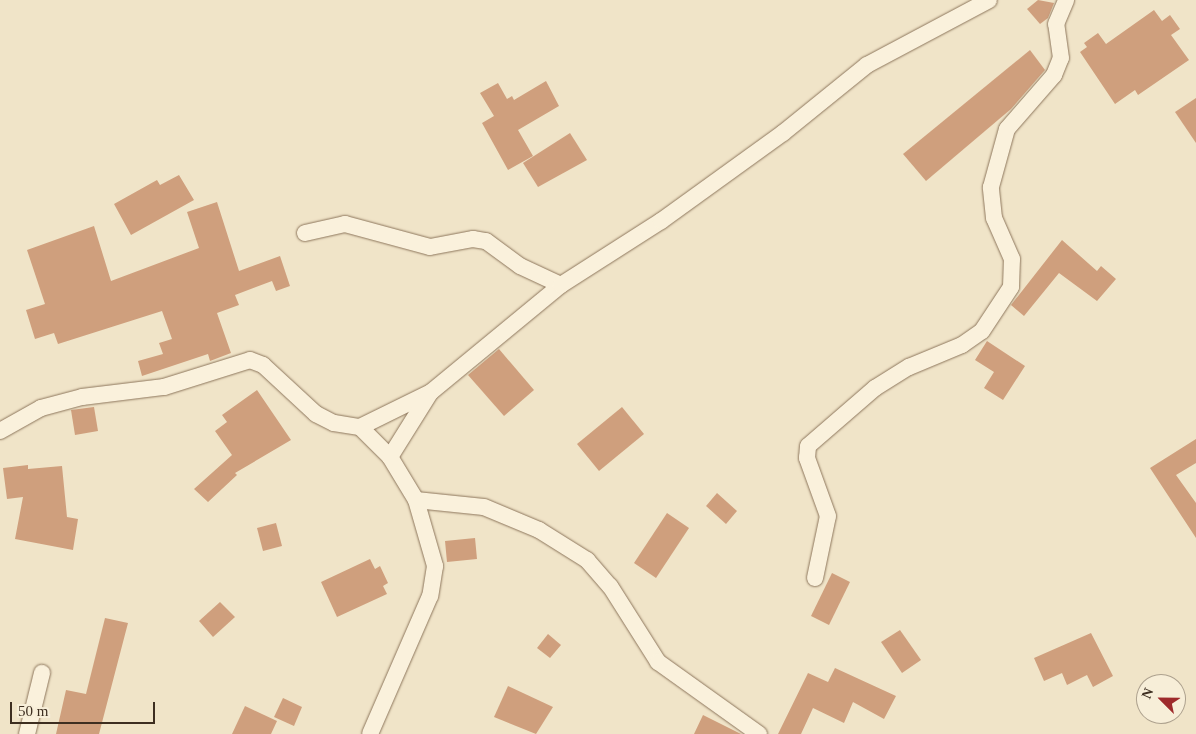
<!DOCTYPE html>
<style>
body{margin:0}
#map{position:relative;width:1196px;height:734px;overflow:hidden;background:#f0e4c8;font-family:"Times New Roman",serif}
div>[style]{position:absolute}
.building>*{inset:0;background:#cf9f7d}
.roads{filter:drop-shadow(0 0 1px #8d765c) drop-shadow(0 0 1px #8d765c)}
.minor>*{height:16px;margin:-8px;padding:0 8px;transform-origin:8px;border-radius:8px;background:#faf1dc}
span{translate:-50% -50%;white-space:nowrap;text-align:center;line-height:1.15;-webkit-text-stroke:5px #f7eed8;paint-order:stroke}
.north{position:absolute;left:1136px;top:674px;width:50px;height:50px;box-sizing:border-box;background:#f7eed8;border:1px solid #ada18e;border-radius:50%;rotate:293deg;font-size:14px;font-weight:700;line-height:20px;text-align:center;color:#3d2e20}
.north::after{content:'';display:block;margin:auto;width:18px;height:22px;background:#9e2a2b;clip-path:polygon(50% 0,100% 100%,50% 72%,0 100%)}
.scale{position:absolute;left:10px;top:702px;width:145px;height:22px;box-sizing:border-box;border:2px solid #3d2e20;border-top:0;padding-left:6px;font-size:15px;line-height:18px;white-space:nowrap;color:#3d2e20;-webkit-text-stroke:4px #f7eed8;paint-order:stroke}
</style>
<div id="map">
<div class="building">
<i style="clip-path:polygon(1038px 0,1054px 3px,1048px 18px,1040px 24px,1027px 9px)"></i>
<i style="clip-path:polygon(1154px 10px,1162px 21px,1170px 15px,1180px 29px,1171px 35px,1189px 60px,1138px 95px,1135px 90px,1115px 104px,1080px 52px,1087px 47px,1084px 43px,1098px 33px,1106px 44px)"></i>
<i style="clip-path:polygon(1030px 50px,1045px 70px,1011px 109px,926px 181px,903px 154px)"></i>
<i style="clip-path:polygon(546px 81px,559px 106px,518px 130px,533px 156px,508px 170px,482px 123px,494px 116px,480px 93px,498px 83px,507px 99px,512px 96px,514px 100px)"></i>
<i style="clip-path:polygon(1196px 98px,1196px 143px,1175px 112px)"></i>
<i style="clip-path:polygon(570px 133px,587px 160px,538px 187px,523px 163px)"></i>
<i style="clip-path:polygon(179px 175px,194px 200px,131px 235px,114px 204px,157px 180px,160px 185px)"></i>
<i style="clip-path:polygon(217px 202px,239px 271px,280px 256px,290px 286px,276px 291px,272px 281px,235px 295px,239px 305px,217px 313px,231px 353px,210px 361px,208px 354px,142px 376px,138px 361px,163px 354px,159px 343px,172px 339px,162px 311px,58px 344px,54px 333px,35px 339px,26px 310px,45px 304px,27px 250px,94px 226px,111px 281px,199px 248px,187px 212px)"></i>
<i style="clip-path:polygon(1062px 240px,1097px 271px,1101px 266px,1116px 279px,1097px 301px,1059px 273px,1024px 316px,1011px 305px)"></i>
<i style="clip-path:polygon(987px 341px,1025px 366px,1003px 400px,984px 388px,994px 372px,975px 360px)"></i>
<i style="clip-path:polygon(499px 349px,534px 390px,504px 416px,468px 375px)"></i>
<i style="clip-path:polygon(257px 390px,291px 440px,235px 473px,237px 475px,208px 502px,194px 489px,232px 455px,215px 431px,227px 422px,222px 415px)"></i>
<i style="clip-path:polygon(94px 407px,98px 431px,75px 435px,71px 410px)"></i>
<i style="clip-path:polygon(622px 407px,644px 434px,599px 471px,577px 444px)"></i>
<i style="clip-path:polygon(1196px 439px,1196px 463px,1176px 475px,1196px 503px,1196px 538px,1150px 468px)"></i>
<i style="clip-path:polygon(28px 465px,28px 469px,62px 466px,67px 517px,78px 519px,73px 550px,15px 539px,23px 497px,7px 499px,3px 468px)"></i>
<i style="clip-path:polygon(717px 493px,737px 511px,726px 524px,706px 506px)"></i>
<i style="clip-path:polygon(667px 513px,689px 528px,656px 578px,634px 563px)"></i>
<i style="clip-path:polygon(276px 523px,282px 546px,263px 551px,257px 528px)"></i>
<i style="clip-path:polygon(475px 538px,477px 559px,447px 562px,445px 541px)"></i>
<i style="clip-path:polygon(370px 559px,375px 569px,380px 566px,388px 583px,383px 586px,387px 594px,337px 617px,321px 582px)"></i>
<i style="clip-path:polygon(832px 573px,850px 582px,829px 625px,811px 616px)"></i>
<i style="clip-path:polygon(220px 602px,235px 617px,213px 637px,199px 621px)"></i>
<i style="clip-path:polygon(105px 618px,128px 623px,99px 734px,56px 734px,66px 690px,86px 694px)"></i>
<i style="clip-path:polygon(900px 630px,921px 660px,902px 673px,881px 642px)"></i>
<i style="clip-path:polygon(1091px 633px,1113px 676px,1093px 687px,1087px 675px,1067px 685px,1062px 673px,1044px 681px,1034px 658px)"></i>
<i style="clip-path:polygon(548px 634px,561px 645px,550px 658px,537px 648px)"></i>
<i style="clip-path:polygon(835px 668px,896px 696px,884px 719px,853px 702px,844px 723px,813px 708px,801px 734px,778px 734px,808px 673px,828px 682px)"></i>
<i style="clip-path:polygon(508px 686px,553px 707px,536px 734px,494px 717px)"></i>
<i style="clip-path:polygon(283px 698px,302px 707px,294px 726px,274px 717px)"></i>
<i style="clip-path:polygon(245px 706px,277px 721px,271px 734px,232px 734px)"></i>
<i style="clip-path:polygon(703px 715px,741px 734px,742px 734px,694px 734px)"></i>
</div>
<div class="roads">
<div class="minor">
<i style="left:305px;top:233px;width:41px;rotate:-12.7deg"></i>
<i style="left:345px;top:224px;width:88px;rotate:15.1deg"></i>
<i style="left:430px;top:247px;width:44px;rotate:-10.5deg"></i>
<i style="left:473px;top:239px;width:13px;rotate:9deg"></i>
<i style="left:486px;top:241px;width:42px;rotate:36.3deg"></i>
<i style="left:520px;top:266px;width:45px;rotate:24.9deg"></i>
<i style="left:360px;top:427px;width:42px;rotate:45deg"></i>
<i style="left:390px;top:457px;width:50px;rotate:58.8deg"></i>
<i style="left:416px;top:500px;width:69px;rotate:73.9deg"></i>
<i style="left:435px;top:566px;width:30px;rotate:99deg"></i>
<i style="left:430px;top:596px;width:150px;rotate:113.5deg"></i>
<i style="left:0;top:431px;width:47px;rotate:-29.3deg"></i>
<i style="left:41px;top:408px;width:42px;rotate:-15deg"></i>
<i style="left:82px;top:397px;width:83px;rotate:-7deg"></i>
<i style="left:164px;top:387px;width:90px;rotate:-17.4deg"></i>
<i style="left:250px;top:360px;width:14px;rotate:21deg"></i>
<i style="left:263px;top:365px;width:72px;rotate:42.8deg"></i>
<i style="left:316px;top:414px;width:20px;rotate:27deg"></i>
<i style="left:334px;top:423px;width:26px;rotate:9deg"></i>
<i style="left:360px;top:427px;width:79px;rotate:-26.2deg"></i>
<i style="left:431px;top:392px;width:168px;rotate:-39.5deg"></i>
<i style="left:561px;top:285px;width:119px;rotate:-32.6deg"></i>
<i style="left:661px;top:221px;width:150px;rotate:-35.8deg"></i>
<i style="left:783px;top:133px;width:108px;rotate:-39deg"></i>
<i style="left:867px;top:65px;width:138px;rotate:-28deg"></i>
<i style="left:390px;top:457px;width:75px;rotate:-58deg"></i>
<i style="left:416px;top:500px;width:68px;rotate:5.9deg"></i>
<i style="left:484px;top:507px;width:60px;rotate:22.7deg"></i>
<i style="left:539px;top:530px;width:57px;rotate:32deg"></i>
<i style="left:587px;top:560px;width:35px;rotate:49deg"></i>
<i style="left:610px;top:586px;width:90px;rotate:57.7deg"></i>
<i style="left:658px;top:662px;width:124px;rotate:35.5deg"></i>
<i style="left:815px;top:578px;width:63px;rotate:-78.2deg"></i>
<i style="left:828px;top:516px;width:62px;rotate:-109.9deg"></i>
<i style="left:807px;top:458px;width:12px;rotate:-85deg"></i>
<i style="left:808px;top:446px;width:89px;rotate:-40.9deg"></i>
<i style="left:875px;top:388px;width:40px;rotate:-32deg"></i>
<i style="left:909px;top:367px;width:57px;rotate:-22.5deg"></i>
<i style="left:962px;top:345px;width:24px;rotate:-35deg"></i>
<i style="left:982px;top:331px;width:53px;rotate:-56.6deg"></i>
<i style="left:1011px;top:287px;width:28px;rotate:-88deg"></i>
<i style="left:1012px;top:259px;width:45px;rotate:-113.7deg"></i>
<i style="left:994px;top:218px;width:31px;rotate:-96deg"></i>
<i style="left:991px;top:187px;width:60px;rotate:-74.6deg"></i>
<i style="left:1007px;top:129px;width:72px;rotate:-49deg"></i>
<i style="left:1054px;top:75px;width:18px;rotate:-68deg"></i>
<i style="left:1061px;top:58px;width:34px;rotate:-98deg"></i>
<i style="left:1056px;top:24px;width:26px;rotate:-67deg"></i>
<i style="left:27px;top:734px;width:63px;rotate:-76.2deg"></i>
</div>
</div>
<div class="north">N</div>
<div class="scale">50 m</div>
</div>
